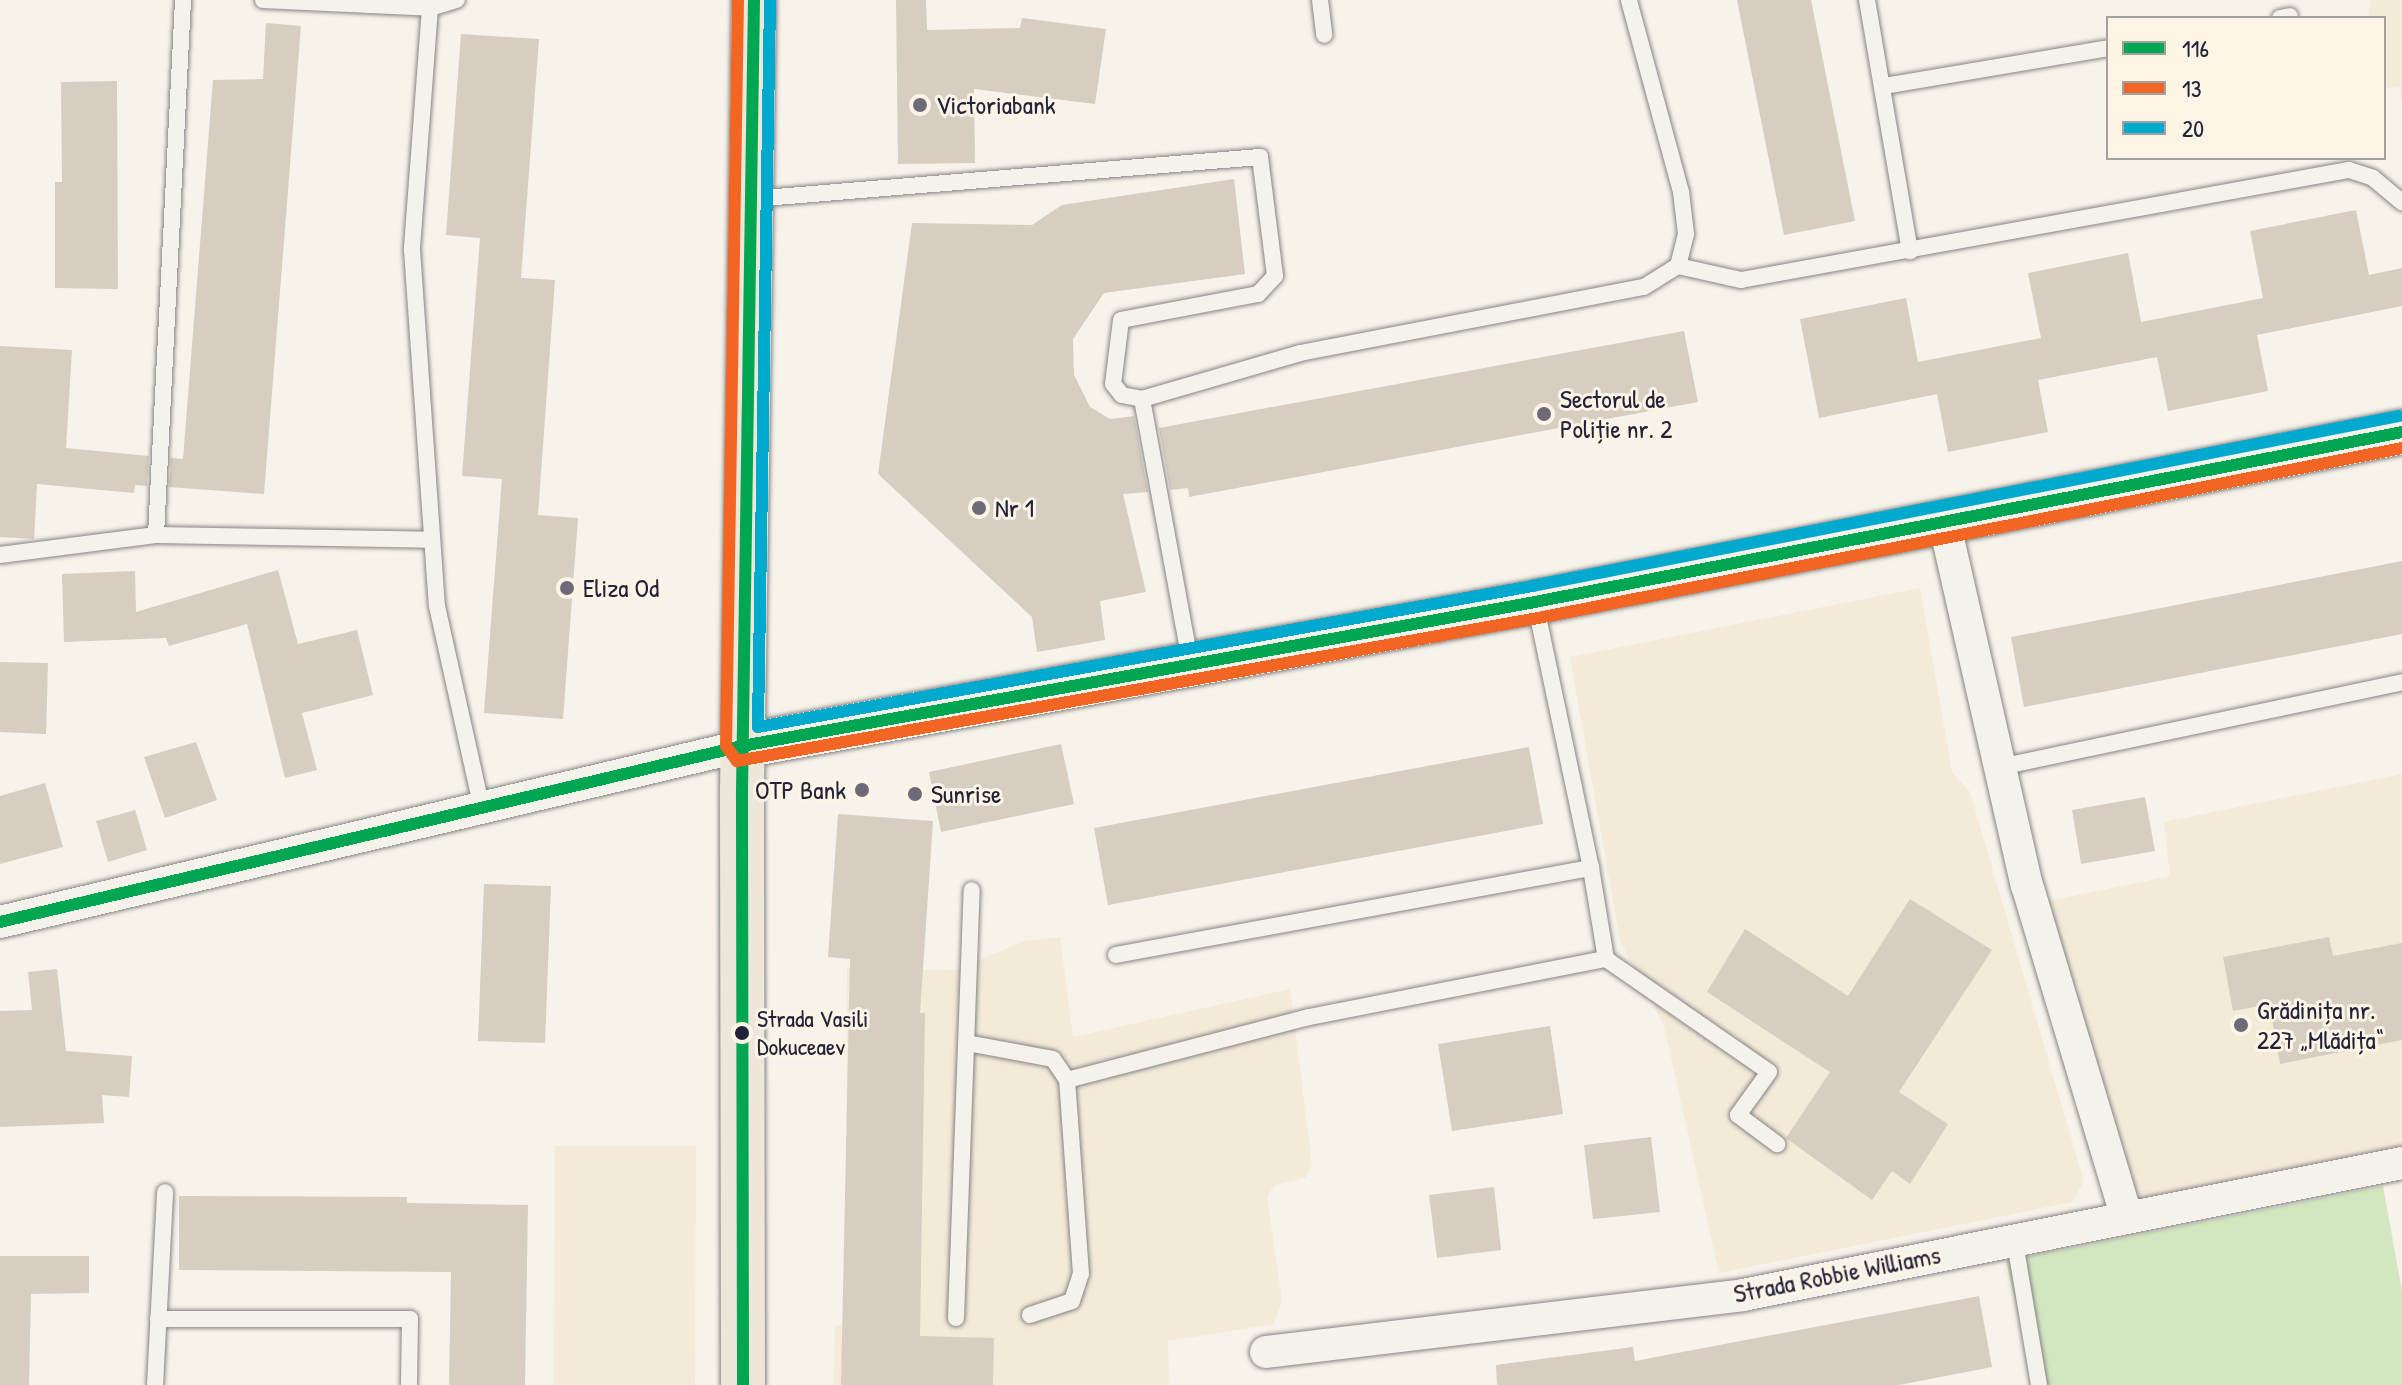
<!DOCTYPE html>
<meta charset="utf-8">
<style>
body{margin:0}
#map{position:relative;width:2402px;height:1385px;overflow:hidden;background:#f7f3ea;font-family:"Patrick Hand",sans-serif}
div>[style]{position:absolute}
.built>*{inset:0;background:#f3ead8}
.green>*{inset:0;background:#d2e7bf}
.building>*{inset:0;background:#d5cec1}
.roads{filter:drop-shadow(0 0 2px #868485) drop-shadow(0 0 2px #868485)}
.service>*{height:16px;margin:-8px;padding:0 8px;transform-origin:8px;border-radius:8px;background:#f5f2ec}
.minor>*{height:32px;margin:-16px;padding:0 16px;transform-origin:16px;border-radius:16px;background:#f5f2ec}
.secondary>*{height:44px;margin:-22px;padding:0 22px;transform-origin:22px;border-radius:22px;background:#f5f2ec}
.primary>*{height:44px;margin:-22px;padding:0 22px;transform-origin:22px;border-radius:22px;background:#ede6da}
.bus-1>*{height:12px;margin:-6px;padding:0 6px;transform-origin:6px;border-radius:6px;background:#00a651}
.bus-2>*{height:12px;margin:-6px;padding:0 6px;transform-origin:6px;border-radius:6px;background:#f26522}
.bus-3>*{height:12px;margin:-6px;padding:0 6px;transform-origin:6px;border-radius:6px;background:#00a9ce}
.dots>*{width:22px;height:22px;translate:-50% -50%;box-sizing:border-box;border:4px solid #fcf5e5;border-radius:50%}
span{translate:-50% -50%;white-space:nowrap;text-align:center;line-height:1.15;-webkit-text-stroke:6px #fcf5e5;paint-order:stroke}
.bus-label{font-size:24px;color:#22223b}
.left{translate:0 -50%;text-align:left}
.poi-label{font-size:26px;color:#22223b}
.right{translate:-100% -50%;text-align:right}
.street-label{font-size:26px;color:#22223b}
.legend{position:absolute;left:2106px;top:16px;width:280px;height:144px;box-sizing:border-box;background:#fcf5e5;border:2px solid #a5a1a1;margin:0;padding:10px 14px;list-style:none;font-size:24px;color:#22223b}
.legend li{display:flex;align-items:center;gap:16px;height:40px}
.legend b{width:40px;border:2px solid #a5a1a1}
</style>
<div id="map">
<div class="built">
<i style="clip-path:polygon(2371px 0,2402px 0,2402px 105px,2399px 87px,2384px 88px,2384px 18px,2368px 18px)"></i>
<i style="clip-path:polygon(1920px 588px,1952px 772px,1970px 792px,2084px 1182px,2072px 1202px,1719px 1273px,1664px 1026px,1620px 941px,1570px 657px)"></i>
<i style="clip-path:polygon(2402px 774px,2402px 1147px,2143px 1199px,2128px 1184px,2044px 902px,2170px 876px,2164px 822px)"></i>
<i style="clip-path:polygon(1060px 937px,1073px 1037px,1290px 989px,1312px 1165px,1305px 1178px,1275px 1185px,1267px 1196px,1282px 1300px,1274px 1324px,1168px 1341px,1169px 1385px,834px 1385px,835px 1326px,846px 1324px,847px 968px,957px 970px,1024px 941px)"></i>
<i style="clip-path:polygon(555px 1146px,696px 1146px,695px 1385px,554px 1385px)"></i>
</div>
<div class="green">
<i style="clip-path:polygon(2383px 1186px,2402px 1291px,2402px 1385px,2035px 1385px,2006px 1261px)"></i>
</div>
<div class="building">
<i style="clip-path:polygon(896px 0,926px 0,927px 30px,1020px 28px,1022px 18px,1106px 29px,1095px 104px,974px 89px,975px 163px,898px 164px)"></i>
<i style="clip-path:polygon(1737px 0,1811px 0,1855px 221px,1784px 235px)"></i>
<i style="clip-path:polygon(266px 23px,301px 26px,264px 494px,169px 487px,171px 458px,183px 459px,213px 80px,263px 79px)"></i>
<i style="clip-path:polygon(461px 34px,539px 39px,521px 278px,555px 280px,538px 515px,578px 518px,563px 719px,484px 713px,502px 479px,462px 476px,480px 238px,446px 235px)"></i>
<i style="clip-path:polygon(117px 81px,118px 289px,55px 288px,55px 182px,62px 182px,61px 82px)"></i>
<i style="clip-path:polygon(1234px 179px,1245px 274px,1104px 293px,1073px 339px,1074px 375px,1090px 407px,1110px 419px,1134px 416px,1148px 492px,1123px 494px,1146px 592px,1100px 601px,1105px 640px,1037px 652px,1032px 617px,878px 474px,912px 223px,1032px 225px,1062px 205px)"></i>
<i style="clip-path:polygon(2356px 210px,2369px 275px,2402px 268px,2402px 306px,2257px 335px,2268px 391px,2168px 411px,2157px 357px,2038px 380px,2048px 432px,1948px 452px,1937px 394px,1819px 418px,1800px 319px,1906px 298px,1918px 362px,2041px 338px,2028px 273px,2128px 253px,2141px 322px,2263px 298px,2250px 231px)"></i>
<i style="clip-path:polygon(1684px 331px,1698px 402px,1189px 497px,1188px 488px,1170px 490px,1159px 428px)"></i>
<i style="clip-path:polygon(0 346px,72px 350px,66px 448px,149px 456px,147px 486px,135px 485px,134px 493px,37px 484px,34px 539px,0 537px)"></i>
<i style="clip-path:polygon(2402px 561px,2402px 634px,2024px 707px,2011px 637px)"></i>
<i style="clip-path:polygon(278px 570px,298px 644px,357px 630px,373px 695px,302px 713px,317px 770px,285px 778px,247px 624px,169px 646px,166px 638px,64px 642px,62px 574px,135px 571px,136px 612px)"></i>
<i style="clip-path:polygon(0 662px,48px 663px,46px 734px,0 732px)"></i>
<i style="clip-path:polygon(196px 742px,217px 800px,165px 818px,144px 757px)"></i>
<i style="clip-path:polygon(1061px 744px,1074px 804px,941px 832px,929px 772px)"></i>
<i style="clip-path:polygon(1529px 747px,1543px 824px,1108px 905px,1094px 828px)"></i>
<i style="clip-path:polygon(45px 783px,63px 847px,0 864px,0 796px)"></i>
<i style="clip-path:polygon(2145px 797px,2155px 851px,2081px 864px,2072px 810px)"></i>
<i style="clip-path:polygon(135px 810px,147px 850px,108px 862px,96px 821px)"></i>
<i style="clip-path:polygon(838px 814px,933px 821px,920px 1013px,925px 1013px,920px 1336px,994px 1338px,993px 1385px,841px 1385px,850px 959px,828px 957px)"></i>
<i style="clip-path:polygon(484px 884px,551px 886px,545px 1043px,478px 1041px)"></i>
<i style="clip-path:polygon(1910px 899px,1992px 950px,1899px 1092px,1948px 1124px,1910px 1184px,1892px 1171px,1872px 1200px,1786px 1138px,1830px 1072px,1707px 992px,1745px 929px,1848px 996px)"></i>
<i style="clip-path:polygon(2329px 937px,2333px 956px,2402px 943px,2402px 1040px,2280px 1064px,2269px 1004px,2233px 1011px,2223px 957px)"></i>
<i style="clip-path:polygon(57px 969px,66px 1051px,132px 1056px,129px 1097px,102px 1095px,104px 1123px,0 1127px,0 1011px,32px 1010px,28px 972px)"></i>
<i style="clip-path:polygon(1550px 1026px,1563px 1114px,1452px 1131px,1438px 1044px)"></i>
<i style="clip-path:polygon(1651px 1137px,1660px 1212px,1593px 1219px,1584px 1145px)"></i>
<i style="clip-path:polygon(1494px 1187px,1501px 1250px,1437px 1258px,1429px 1195px)"></i>
<i style="clip-path:polygon(179px 1196px,407px 1197px,407px 1203px,528px 1205px,525px 1385px,449px 1385px,451px 1272px,179px 1270px)"></i>
<i style="clip-path:polygon(0 1256px,89px 1256px,89px 1293px,31px 1294px,29px 1385px,0 1385px)"></i>
<i style="clip-path:polygon(1979px 1296px,1992px 1367px,1899px 1385px,1497px 1385px,1496px 1365px,1633px 1347px,1635px 1361px)"></i>
</div>
<div class="roads">
<div class="service">
<i style="left:263px;top:0;width:167px;rotate:2.7deg"></i>
<i style="left:430px;top:8px;width:28px;rotate:-17deg"></i>
<i style="left:1320px;top:0;width:35px;rotate:83deg"></i>
<i style="left:1867px;top:0;width:255px;rotate:80.3deg"></i>
<i style="left:430px;top:8px;width:243px;rotate:94.3deg"></i>
<i style="left:412px;top:250px;width:357px;rotate:86deg"></i>
<i style="left:437px;top:606px;width:203px;rotate:77.5deg"></i>
<i style="left:2280px;top:18px;width:10px;rotate:-11deg"></i>
<i style="left:1884px;top:86px;width:227px;rotate:-9.6deg"></i>
<i style="left:752px;top:199px;width:510px;rotate:-4.73deg"></i>
<i style="left:1260px;top:157px;width:120px;rotate:82.8deg"></i>
<i style="left:1275px;top:276px;width:25px;rotate:133deg"></i>
<i style="left:1258px;top:294px;width:139px;rotate:169.3deg"></i>
<i style="left:1121px;top:320px;width:64px;rotate:97.1deg"></i>
<i style="left:1113px;top:384px;width:14px;rotate:51deg"></i>
<i style="left:1122px;top:395px;width:20px;rotate:11deg"></i>
<i style="left:1142px;top:399px;width:165px;rotate:-16.2deg"></i>
<i style="left:1300px;top:353px;width:350px;rotate:-10.9deg"></i>
<i style="left:1644px;top:287px;width:40px;rotate:-32deg"></i>
<i style="left:1678px;top:266px;width:33px;rotate:-76deg"></i>
<i style="left:1686px;top:234px;width:42px;rotate:-96.8deg"></i>
<i style="left:1681px;top:192px;width:199px;rotate:-105.2deg"></i>
<i style="left:1678px;top:266px;width:65px;rotate:12.5deg"></i>
<i style="left:1741px;top:280px;width:618px;rotate:-10.26deg"></i>
<i style="left:2349px;top:170px;width:25px;rotate:18deg"></i>
<i style="left:2373px;top:178px;width:38px;rotate:40deg"></i>
<i style="left:1142px;top:399px;width:270px;rotate:79.6deg"></i>
<i style="left:156px;top:535px;width:536px;rotate:-87.11deg"></i>
<i style="left:0;top:555px;width:157px;rotate:-7.3deg"></i>
<i style="left:156px;top:535px;width:276px;rotate:1deg"></i>
<i style="left:2000px;top:767px;width:411px;rotate:-11.9deg"></i>
<i style="left:1116px;top:955px;width:483px;rotate:-10.4deg"></i>
<i style="left:1591px;top:868px;width:272px;rotate:-101.9deg"></i>
<i style="left:1606px;top:959px;width:198px;rotate:34.7deg"></i>
<i style="left:1769px;top:1072px;width:53px;rotate:125.8deg"></i>
<i style="left:1738px;top:1115px;width:49px;rotate:36.6deg"></i>
<i style="left:967px;top:1043px;width:87px;rotate:10.5deg"></i>
<i style="left:1053px;top:1059px;width:25px;rotate:56deg"></i>
<i style="left:1067px;top:1080px;width:250px;rotate:-14.6deg"></i>
<i style="left:1309px;top:1017px;width:303px;rotate:-11.1deg"></i>
<i style="left:1606px;top:959px;width:92px;rotate:-99.4deg"></i>
<i style="left:2014px;top:1237px;width:150px;rotate:80.4deg"></i>
<i style="left:1030px;top:1315px;width:44px;rotate:-18.4deg"></i>
<i style="left:1072px;top:1301px;width:28px;rotate:-72deg"></i>
<i style="left:1081px;top:1274px;width:195px;rotate:-94.1deg"></i>
<i style="left:956px;top:1318px;width:428px;rotate:-87.9deg"></i>
<i style="left:158px;top:1319px;width:252px"></i>
<i style="left:410px;top:1319px;width:66px;rotate:90.9deg"></i>
<i style="left:155px;top:1385px;width:193px;rotate:-87deg"></i>
</div>
<div class="minor">
<i style="left:1944px;top:521px;width:373px;rotate:77.2deg"></i>
<i style="left:2027px;top:885px;width:345px;rotate:73.3deg"></i>
<i style="left:0;top:922px;width:763px;rotate:-13.34deg"></i>
<i style="left:1266px;top:1352px;width:480px;rotate:-6.8deg"></i>
<i style="left:1743px;top:1295px;width:672px;rotate:-11.33deg"></i>
</div>
<div class="secondary">
<i style="left:742px;top:746px;width:806px;rotate:-10.29deg"></i>
<i style="left:1535px;top:602px;width:884px;rotate:-11.09deg"></i>
</div>
<div class="primary">
<i style="left:743px;top:1385px;width:595px;rotate:-90.1deg"></i>
<i style="left:742px;top:790px;width:790px;rotate:-89.13deg"></i>
</div>
</div>
<div class="bus-1">
<i style="left:0;top:922px;width:763px;rotate:-13.34deg"></i>
<i style="left:742px;top:746px;width:806px;rotate:-10.29deg"></i>
<i style="left:1535px;top:602px;width:884px;rotate:-11.09deg"></i>
<i style="left:743px;top:1385px;width:595px;rotate:-90.1deg"></i>
<i style="left:742px;top:790px;width:790px;rotate:-89.13deg"></i>
</div>
<div class="bus-2">
<i style="left:738px;top:0;width:746px;rotate:90.92deg"></i>
<i style="left:726px;top:746px;width:19px;rotate:54deg"></i>
<i style="left:737px;top:761px;width:814px;rotate:-10.12deg"></i>
<i style="left:1538px;top:618px;width:881px;rotate:-11.13deg"></i>
</div>
<div class="bus-3">
<i style="left:770px;top:0;width:727px;rotate:90.95deg"></i>
<i style="left:758px;top:727px;width:787px;rotate:-10.32deg"></i>
<i style="left:1532px;top:586px;width:884px;rotate:-11.09deg"></i>
</div>
<div class="dots">
<i style="left:920px;top:105px;background:#6d6b78"></i>
<i style="left:1544px;top:414px;background:#6d6b78"></i>
<i style="left:979px;top:508px;background:#6d6b78"></i>
<i style="left:567px;top:588px;background:#6d6b78"></i>
<i style="left:862px;top:790px;background:#6d6b78"></i>
<i style="left:915px;top:794px;background:#6d6b78"></i>
<i style="left:2241px;top:1025px;background:#6d6b78"></i>
<i style="left:742px;top:1033px;background:#22223b"></i>
</div>
<div class="bus-label">
<span class="left" style="left:757px;top:1033px">Strada Vasili<br>Dokuceaev</span>
</div>
<div class="poi-label">
<span class="left" style="left:936px;top:105px">Victoriabank</span>
<span class="left" style="left:1560px;top:414px">Sectorul de<br>Poliție nr. 2</span>
<span class="left" style="left:995px;top:508px">Nr 1</span>
<span class="left" style="left:583px;top:588px">Eliza Od</span>
<span class="right" style="left:846px;top:790px">OTP Bank</span>
<span class="left" style="left:931px;top:794px">Sunrise</span>
<span class="left" style="left:2257px;top:1025px">Grădinița nr.<br>227 „Mlădița“</span>
</div>
<div class="street-label">
<span style="left:1837px;top:1274px;rotate:-11deg">Strada Robbie Williams</span>
</div>
<ul class="legend">
<li><b style="height:10px;background:#00a651"></b>116</li>
<li><b style="height:10px;background:#f26522"></b>13</li>
<li><b style="height:10px;background:#00a9ce"></b>20</li>
</ul>
</div>
